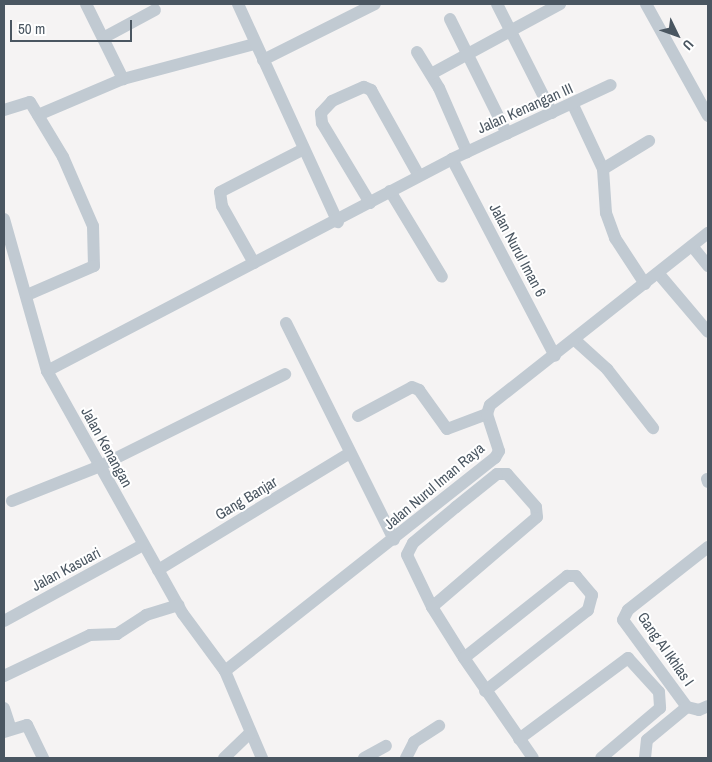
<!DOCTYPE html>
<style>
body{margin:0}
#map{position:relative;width:712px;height:762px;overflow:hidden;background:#f5f3f3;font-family:"Archivo Narrow",sans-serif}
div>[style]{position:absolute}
.street>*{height:12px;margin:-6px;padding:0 6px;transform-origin:6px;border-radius:6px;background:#c1cad2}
span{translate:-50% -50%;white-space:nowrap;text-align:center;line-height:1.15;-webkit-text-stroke:4px #fff;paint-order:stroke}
.street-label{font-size:15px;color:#4a5661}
.frame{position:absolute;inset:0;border:5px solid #4a5661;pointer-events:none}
.north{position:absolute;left:652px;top:10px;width:50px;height:50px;-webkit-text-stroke:4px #fff;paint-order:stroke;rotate:132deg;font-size:14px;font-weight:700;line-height:20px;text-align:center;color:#4a5661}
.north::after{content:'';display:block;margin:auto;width:18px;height:22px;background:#4a5661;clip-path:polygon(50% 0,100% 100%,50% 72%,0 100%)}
.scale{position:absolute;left:10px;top:20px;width:122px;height:22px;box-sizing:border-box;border:2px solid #4a5661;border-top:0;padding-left:6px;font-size:15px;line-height:18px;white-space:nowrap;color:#4a5661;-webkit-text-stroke:4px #fff;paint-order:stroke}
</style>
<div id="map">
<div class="street">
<i style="left:86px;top:4px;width:84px;rotate:63.7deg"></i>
<i style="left:123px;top:79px;width:137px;rotate:-14.9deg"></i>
<i style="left:238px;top:4px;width:240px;rotate:65.4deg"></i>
<i style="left:497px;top:4px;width:122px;rotate:63.2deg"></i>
<i style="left:646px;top:4px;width:128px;rotate:61deg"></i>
<i style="left:450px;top:19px;width:128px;rotate:63.6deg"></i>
<i style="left:103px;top:38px;width:59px;rotate:-28.3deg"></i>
<i style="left:417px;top:52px;width:42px;rotate:58.6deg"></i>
<i style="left:439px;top:88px;width:70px;rotate:66.4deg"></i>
<i style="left:263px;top:60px;width:125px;rotate:-26.6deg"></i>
<i style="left:431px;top:74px;width:147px;rotate:-28.5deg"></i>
<i style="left:573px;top:105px;width:71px;rotate:64.9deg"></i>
<i style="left:603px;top:169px;width:44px;rotate:86.1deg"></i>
<i style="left:606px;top:213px;width:27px;rotate:70deg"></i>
<i style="left:615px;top:238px;width:55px;rotate:56.9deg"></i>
<i style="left:4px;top:110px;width:27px;rotate:-17deg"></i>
<i style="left:30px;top:102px;width:64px;rotate:59deg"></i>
<i style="left:63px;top:157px;width:75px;rotate:66.5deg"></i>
<i style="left:93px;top:226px;width:40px;rotate:88.6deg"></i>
<i style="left:94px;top:266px;width:73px;rotate:156.6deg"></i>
<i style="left:38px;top:115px;width:92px;rotate:-23deg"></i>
<i style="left:452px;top:159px;width:222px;rotate:62.4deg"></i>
<i style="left:603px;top:169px;width:54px;rotate:-31.3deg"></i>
<i style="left:390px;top:191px;width:100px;rotate:58.8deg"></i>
<i style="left:370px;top:203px;width:93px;rotate:-121deg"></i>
<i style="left:322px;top:123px;width:10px;rotate:-96deg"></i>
<i style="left:321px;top:113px;width:16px;rotate:-47deg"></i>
<i style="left:332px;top:101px;width:35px;rotate:-24deg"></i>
<i style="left:364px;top:87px;width:8px;rotate:23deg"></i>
<i style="left:371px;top:90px;width:98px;rotate:60.8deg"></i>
<i style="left:4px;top:219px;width:158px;rotate:74.2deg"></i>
<i style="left:47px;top:371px;width:278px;rotate:60.8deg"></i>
<i style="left:183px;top:614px;width:71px;rotate:53.6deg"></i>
<i style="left:225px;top:671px;width:95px;rotate:67deg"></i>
<i style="left:692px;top:246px;width:26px;rotate:51deg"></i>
<i style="left:254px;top:263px;width:65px;rotate:-119.3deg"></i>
<i style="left:222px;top:206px;width:14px;rotate:-98deg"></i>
<i style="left:220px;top:192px;width:94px;rotate:-27.1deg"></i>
<i style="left:658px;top:273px;width:77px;rotate:49.7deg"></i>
<i style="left:286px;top:323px;width:242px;rotate:63.5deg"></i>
<i style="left:576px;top:341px;width:42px;rotate:42.1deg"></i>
<i style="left:607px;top:369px;width:75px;rotate:52.1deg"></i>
<i style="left:47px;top:371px;width:457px;rotate:-27.6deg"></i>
<i style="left:452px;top:159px;width:175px;rotate:-25deg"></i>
<i style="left:358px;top:416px;width:61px;rotate:-28.2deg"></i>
<i style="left:412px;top:387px;width:8px;rotate:23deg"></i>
<i style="left:419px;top:390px;width:48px;rotate:54.3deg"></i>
<i style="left:447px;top:429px;width:43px;rotate:-20.6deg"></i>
<i style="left:707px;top:479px;width:3px;rotate:72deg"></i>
<i style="left:12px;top:501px;width:92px;rotate:-21.6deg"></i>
<i style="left:98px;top:467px;width:209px;rotate:-26.4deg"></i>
<i style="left:708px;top:547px;width:102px;rotate:141.8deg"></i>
<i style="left:628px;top:610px;width:11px;rotate:117deg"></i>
<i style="left:623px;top:620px;width:108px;rotate:53.7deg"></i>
<i style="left:687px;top:707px;width:12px;rotate:14deg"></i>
<i style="left:699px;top:710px;width:10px;rotate:-24deg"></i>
<i style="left:158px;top:570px;width:225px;rotate:-31.4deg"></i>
<i style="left:432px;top:607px;width:138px;rotate:-40.6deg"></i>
<i style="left:537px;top:517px;width:10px;rotate:-96deg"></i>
<i style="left:536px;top:507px;width:44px;rotate:-131.3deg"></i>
<i style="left:507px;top:474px;width:10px;rotate:180deg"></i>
<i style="left:497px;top:474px;width:53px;rotate:141.2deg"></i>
<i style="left:456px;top:507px;width:56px;rotate:140.1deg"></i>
<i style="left:413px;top:543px;width:13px;rotate:117deg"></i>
<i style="left:407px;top:555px;width:58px;rotate:64.3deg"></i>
<i style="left:432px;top:607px;width:60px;rotate:57.9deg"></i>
<i style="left:464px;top:658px;width:121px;rotate:55.4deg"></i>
<i style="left:4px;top:621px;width:158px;rotate:-28.7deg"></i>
<i style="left:464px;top:658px;width:132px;rotate:-38.5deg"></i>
<i style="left:567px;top:576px;width:9px"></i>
<i style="left:576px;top:576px;width:25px;rotate:50deg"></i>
<i style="left:592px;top:595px;width:16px;rotate:105deg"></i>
<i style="left:588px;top:610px;width:131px;rotate:141.8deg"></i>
<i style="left:225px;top:671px;width:344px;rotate:-38.3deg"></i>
<i style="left:495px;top:458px;width:8px;rotate:-60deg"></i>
<i style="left:499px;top:451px;width:39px;rotate:-108deg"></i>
<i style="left:487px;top:414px;width:9px;rotate:-72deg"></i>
<i style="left:490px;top:405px;width:278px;rotate:-38.3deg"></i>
<i style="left:4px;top:676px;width:95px;rotate:-25.5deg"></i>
<i style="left:90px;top:635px;width:27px;rotate:-2deg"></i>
<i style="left:117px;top:634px;width:35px;rotate:-33deg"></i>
<i style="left:146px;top:615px;width:34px;rotate:-17deg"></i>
<i style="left:4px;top:708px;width:22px;rotate:72deg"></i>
<i style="left:4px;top:732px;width:24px;rotate:-17deg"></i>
<i style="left:27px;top:725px;width:37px;rotate:64deg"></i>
<i style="left:519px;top:739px;width:136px;rotate:-36.6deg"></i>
<i style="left:628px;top:658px;width:46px;rotate:47.6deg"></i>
<i style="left:659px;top:692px;width:16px;rotate:86deg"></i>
<i style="left:660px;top:708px;width:77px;rotate:139.7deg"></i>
<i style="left:224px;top:758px;width:36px;rotate:-44deg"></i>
<i style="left:364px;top:758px;width:25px;rotate:-29deg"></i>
<i style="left:406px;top:758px;width:18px;rotate:-63deg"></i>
<i style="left:414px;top:742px;width:30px;rotate:-33deg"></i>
<i style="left:645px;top:758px;width:18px;rotate:-84deg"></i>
<i style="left:647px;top:740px;width:52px;rotate:-39.5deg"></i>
</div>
<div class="street-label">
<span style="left:525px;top:108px;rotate:-24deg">Jalan Kenangan III</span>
<span style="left:518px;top:250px;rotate:62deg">Jalan Nurul Iman 6</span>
<span style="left:107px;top:447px;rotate:61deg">Jalan Kenangan</span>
<span style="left:434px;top:486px;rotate:-40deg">Jalan Nurul Iman Raya</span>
<span style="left:246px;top:498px;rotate:-31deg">Gang Banjar</span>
<span style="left:66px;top:569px;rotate:-28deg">Jalan Kasuari</span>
<span style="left:666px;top:649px;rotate:55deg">Gang Al Ikhlas I</span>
</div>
<div class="frame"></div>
<div class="north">U</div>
<div class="scale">50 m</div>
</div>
